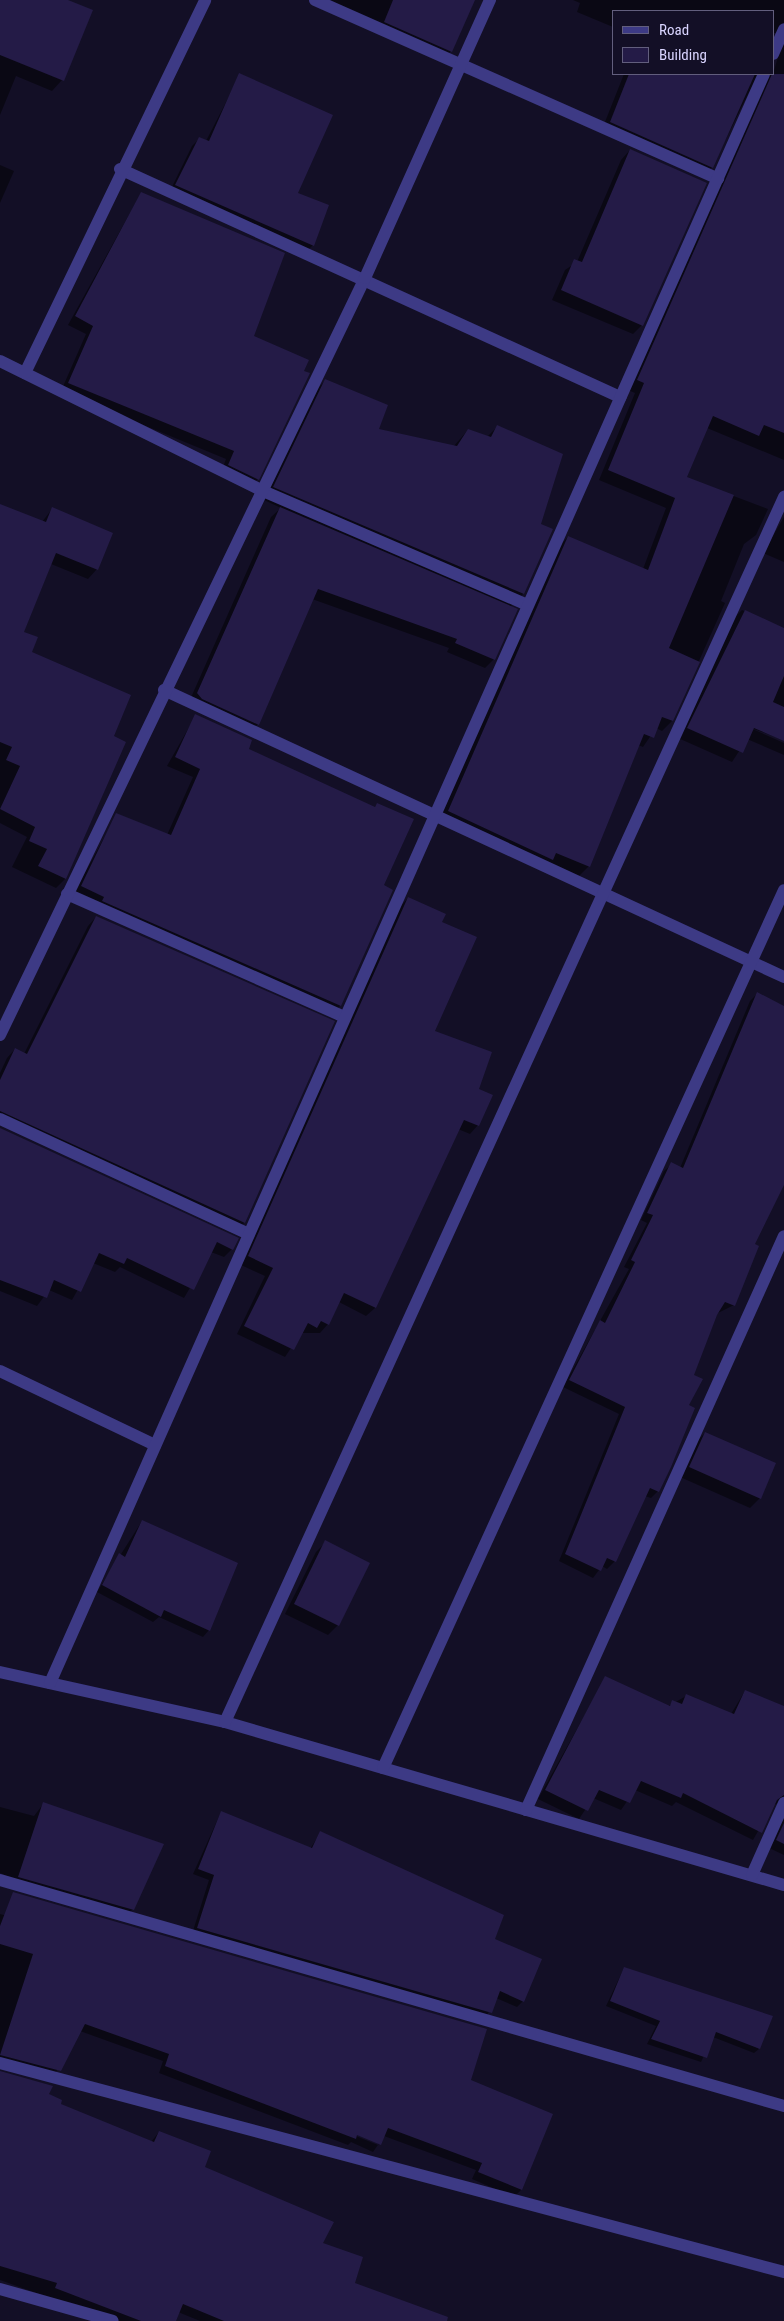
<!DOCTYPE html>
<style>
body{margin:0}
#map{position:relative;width:784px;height:2321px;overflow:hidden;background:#130f26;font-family:"Roboto Condensed",sans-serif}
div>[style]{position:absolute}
.shadow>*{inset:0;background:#0007}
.building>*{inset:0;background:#241b47}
.street>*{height:12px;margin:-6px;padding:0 6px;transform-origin:6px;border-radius:6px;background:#3d3a85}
span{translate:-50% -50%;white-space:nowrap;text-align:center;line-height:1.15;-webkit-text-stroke:5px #130f26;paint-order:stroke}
.legend{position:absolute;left:612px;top:10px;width:162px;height:65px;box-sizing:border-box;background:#130f26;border:1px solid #625e7d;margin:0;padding:6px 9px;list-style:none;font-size:15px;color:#d9d4ff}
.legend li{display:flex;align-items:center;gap:10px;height:25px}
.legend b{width:25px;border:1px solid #625e7d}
</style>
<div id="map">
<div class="shadow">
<i style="clip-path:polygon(0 0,65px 0,62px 80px,52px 91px,16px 76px,0 115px)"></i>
<i style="clip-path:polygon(330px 0,474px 0,451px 51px,441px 61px)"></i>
<i style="clip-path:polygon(573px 0,784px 0,784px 460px,707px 428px,686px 478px,768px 509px,756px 535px,744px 544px,721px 601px,725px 603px,672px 721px,662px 731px,656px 728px,643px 747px,638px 745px,589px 866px,579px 876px,439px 821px,558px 547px,568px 537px,643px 569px,666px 508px,599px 480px,635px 393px,628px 390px,757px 76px,712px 167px,702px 177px,601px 132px,624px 74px,773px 74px,782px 43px,781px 33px,773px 33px,773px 11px,613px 11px,613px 27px,577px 12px,580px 3px)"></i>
<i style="clip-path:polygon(240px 75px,296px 194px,313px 245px,305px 253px,169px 193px,192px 146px,200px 138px,206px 141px)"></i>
<i style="clip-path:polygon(630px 150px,642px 325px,633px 334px,552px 300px,565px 270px,577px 262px,621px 160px)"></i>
<i style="clip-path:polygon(0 165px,14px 171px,0 203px)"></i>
<i style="clip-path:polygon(141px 193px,258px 479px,249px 487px,221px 473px,226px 459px,61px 391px,86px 334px,68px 325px)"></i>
<i style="clip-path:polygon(325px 381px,377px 430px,453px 447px,468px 430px,487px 437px,497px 427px,539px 525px,551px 530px,523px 594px,510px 607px,494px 659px,485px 668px,447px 652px,449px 648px,312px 599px,258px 724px,249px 733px,189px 702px,271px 517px,281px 508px,262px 499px,313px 393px)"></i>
<i style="clip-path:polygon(0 505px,42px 522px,52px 509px,97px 569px,88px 579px,51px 564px,23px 633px,30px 653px,112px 736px,124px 742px,65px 879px,56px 888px,12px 867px,27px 837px,0 823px)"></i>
<i style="clip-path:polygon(784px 517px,784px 562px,763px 553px)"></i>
<i style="clip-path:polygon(742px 610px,784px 629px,784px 740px,748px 727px,784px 743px,784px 755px,747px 739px,732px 762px,678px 738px,732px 620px)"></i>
<i style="clip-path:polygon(196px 715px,247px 750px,374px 808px,377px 804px,382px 886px,391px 890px,340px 1006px,332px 1014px,73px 895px,117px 814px,167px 835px,193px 777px,167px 766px)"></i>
<i style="clip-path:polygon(408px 898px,441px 923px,433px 1031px,477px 1089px,478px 1125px,470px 1134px,458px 1129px,375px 1308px,366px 1316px,339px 1302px,328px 1324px,320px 1333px,301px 1333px,285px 1357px,237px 1334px,265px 1276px,241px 1265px,400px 907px)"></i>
<i style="clip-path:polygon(96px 917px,244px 1223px,236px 1231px,0 1122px,0 1073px,7px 1058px,15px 1049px,24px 1054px,88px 926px)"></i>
<i style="clip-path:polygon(757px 994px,784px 1007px,784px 1182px,753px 1245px,734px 1305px,716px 1314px,692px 1375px,687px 1406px,658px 1491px,651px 1498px,645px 1496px,614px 1562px,607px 1569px,602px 1566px,593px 1578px,559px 1561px,619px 1414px,563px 1387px,629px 1269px,624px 1267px,647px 1223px,641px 1220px,664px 1171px,672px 1164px,680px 1168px,750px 1001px)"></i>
<i style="clip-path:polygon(0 1129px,232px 1249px,224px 1257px,211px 1252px,184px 1298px,120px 1267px,115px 1272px,93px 1263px,72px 1300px,49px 1290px,37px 1306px,0 1291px)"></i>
<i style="clip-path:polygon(705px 1433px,760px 1498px,750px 1508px,680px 1477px,695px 1443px)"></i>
<i style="clip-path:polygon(142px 1521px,209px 1630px,203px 1637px,159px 1617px,153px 1622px,97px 1592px)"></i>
<i style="clip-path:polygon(326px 1542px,338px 1625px,328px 1635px,285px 1614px,316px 1552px)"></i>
<i style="clip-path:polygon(606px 1677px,667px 1707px,686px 1696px,731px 1714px,745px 1691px,784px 1751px,784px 1814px,779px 1803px,773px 1805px,753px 1840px,676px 1802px,672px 1806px,635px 1790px,621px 1810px,593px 1798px,579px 1819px,538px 1799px)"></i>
<i style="clip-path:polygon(44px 1803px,133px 1909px,124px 1918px,64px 1900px,0 1873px,0 1807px,34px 1816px)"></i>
<i style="clip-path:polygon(221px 1812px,310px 1849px,321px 1832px,493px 1939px,523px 2001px,517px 2007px,496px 1998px,485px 2019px,192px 1934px,209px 1880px,193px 1874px)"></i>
<i style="clip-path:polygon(784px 1815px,784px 1855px,769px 1848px)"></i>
<i style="clip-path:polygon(evenodd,0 1914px,71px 1934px,551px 2115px,521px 2190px,514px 2197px,472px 2179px,476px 2170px,384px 2136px,373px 2152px,351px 2142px,348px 2145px,159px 2073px,163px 2061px,80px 2031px,53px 2077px,0 2066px,0 1914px,352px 2131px,378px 2143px,378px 2145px,351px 2134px,352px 2131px)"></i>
<i style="clip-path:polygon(624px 1968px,759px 2049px,754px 2053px,713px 2037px,701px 2062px,647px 2044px,656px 2026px,606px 2006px)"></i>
<i style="clip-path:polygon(0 2073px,59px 2104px,151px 2142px,159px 2132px,204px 2168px,321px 2244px,388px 2321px,200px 2321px,178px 2312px,175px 2321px,115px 2321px,0 2280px)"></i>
</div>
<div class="building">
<i style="clip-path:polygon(0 0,68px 0,93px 10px,64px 81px,0 55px)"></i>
<i style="clip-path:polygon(393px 0,475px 0,452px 52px,384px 22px)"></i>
<i style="clip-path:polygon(239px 73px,333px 115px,298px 193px,329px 205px,314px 246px,175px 185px,199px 137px,209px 141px)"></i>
<i style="clip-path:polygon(629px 74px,755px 74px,713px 168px,610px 122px)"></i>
<i style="clip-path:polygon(772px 74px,784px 74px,784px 433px,764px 425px,759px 436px,713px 416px,687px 477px,734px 495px,669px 648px,700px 662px,673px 721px,662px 717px,654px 738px,644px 734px,590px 867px,556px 853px,553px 860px,448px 811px,568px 536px,648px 570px,675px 498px,608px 470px,644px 383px,637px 380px)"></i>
<i style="clip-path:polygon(630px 149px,707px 183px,643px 326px,561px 290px,574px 259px,582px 262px)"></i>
<i style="clip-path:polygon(141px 192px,285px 253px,254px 336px,309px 360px,304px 371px,310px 373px,259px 480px,228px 465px,234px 451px,68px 383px,93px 326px,75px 316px)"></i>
<i style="clip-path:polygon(325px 379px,388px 405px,379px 429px,457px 446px,468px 429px,491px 437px,497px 425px,563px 454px,541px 524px,553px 529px,524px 594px,273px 487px)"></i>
<i style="clip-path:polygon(0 504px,46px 522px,52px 507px,113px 533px,98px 570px,56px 553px,24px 632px,38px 637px,32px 652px,131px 695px,114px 736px,126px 742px,66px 879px,38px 866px,47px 849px,29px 841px,35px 827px,0 809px,20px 766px,6px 760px,12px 747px,0 742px)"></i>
<i style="clip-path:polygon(280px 507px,518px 609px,495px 660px,455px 643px,457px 639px,318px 589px,259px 725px,202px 699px,197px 693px)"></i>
<i style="clip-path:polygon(745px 610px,784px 628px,784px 676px,773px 702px,784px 707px,784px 741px,754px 728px,743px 753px,687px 728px)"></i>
<i style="clip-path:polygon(195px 714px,252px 740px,249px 749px,375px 807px,377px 803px,414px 819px,384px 885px,393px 890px,341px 1006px,102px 901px,104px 897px,81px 886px,116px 813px,171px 835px,200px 769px,175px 757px)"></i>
<i style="clip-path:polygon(408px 897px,446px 914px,442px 922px,477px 937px,435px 1031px,492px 1052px,479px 1089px,493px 1095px,479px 1126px,464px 1120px,376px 1308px,344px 1293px,329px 1325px,321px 1321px,317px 1328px,308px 1323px,294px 1350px,244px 1326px,273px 1268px,248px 1256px)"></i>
<i style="clip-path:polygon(96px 916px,335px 1021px,245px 1223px,0 1111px,0 1080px,15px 1048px,27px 1054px)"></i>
<i style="clip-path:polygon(757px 992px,784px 1006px,784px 1185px,755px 1244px,759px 1246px,735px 1306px,725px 1302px,717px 1315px,694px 1375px,703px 1379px,689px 1405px,695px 1408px,671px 1467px,659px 1492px,650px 1488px,616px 1562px,607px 1558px,601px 1571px,565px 1554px,625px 1407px,569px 1380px,600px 1320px,605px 1323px,635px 1262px,631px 1260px,653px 1215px,647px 1213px,671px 1162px,683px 1168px)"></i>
<i style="clip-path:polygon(0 1128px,239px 1238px,233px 1250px,217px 1242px,194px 1290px,127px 1258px,124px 1264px,99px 1253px,81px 1292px,54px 1280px,47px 1298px,0 1280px)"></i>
<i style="clip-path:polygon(705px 1432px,776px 1463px,761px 1499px,689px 1467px)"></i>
<i style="clip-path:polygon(142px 1520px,238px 1563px,210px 1631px,164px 1610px,161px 1617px,102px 1585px,119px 1553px,125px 1557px)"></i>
<i style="clip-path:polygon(325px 1540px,370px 1563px,339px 1626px,294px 1604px)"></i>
<i style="clip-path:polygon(605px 1676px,670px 1706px,672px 1700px,682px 1704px,686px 1694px,734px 1714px,745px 1690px,784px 1706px,784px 1795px,777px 1800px,762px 1833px,683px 1793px,681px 1798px,641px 1781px,630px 1803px,599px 1790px,588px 1811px,545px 1790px)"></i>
<i style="clip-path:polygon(43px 1802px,164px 1844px,134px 1910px,18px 1877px)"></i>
<i style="clip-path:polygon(221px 1811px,312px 1848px,320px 1831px,504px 1915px,495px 1939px,542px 1959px,524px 2002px,500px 1991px,492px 2013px,197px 1928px,214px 1875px,198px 1869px)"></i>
<i style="clip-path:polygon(784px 1823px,784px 1844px,776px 1840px)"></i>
<i style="clip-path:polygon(13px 1892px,487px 2029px,471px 2080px,553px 2114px,522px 2190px,478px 2172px,482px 2163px,388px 2128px,381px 2145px,357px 2135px,356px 2139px,165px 2066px,169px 2054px,85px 2024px,61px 2071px,0 2055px,33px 1954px,0 1944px,0 1926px)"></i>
<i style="clip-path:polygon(624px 1967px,773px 2016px,760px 2049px,716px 2032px,707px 2058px,651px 2039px,660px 2021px,610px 2001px)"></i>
<i style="clip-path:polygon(0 2071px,53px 2086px,49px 2094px,62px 2100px,61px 2104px,154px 2142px,159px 2131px,211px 2151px,205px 2167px,334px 2222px,323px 2243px,363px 2257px,355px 2283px,448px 2317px,447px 2321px,224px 2321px,183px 2304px,176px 2321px,141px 2321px,55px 2288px,57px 2283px,0 2266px)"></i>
</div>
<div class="street">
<i style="left:315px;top:0;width:441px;rotate:23.9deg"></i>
<i style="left:773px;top:54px;width:27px;rotate:-66deg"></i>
<i style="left:120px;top:169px;width:550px;rotate:24.51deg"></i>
<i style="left:0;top:361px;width:293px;rotate:26.3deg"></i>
<i style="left:263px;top:491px;width:288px;rotate:23.3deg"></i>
<i style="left:25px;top:373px;width:414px;rotate:-64.2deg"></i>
<i style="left:164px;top:690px;width:683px;rotate:24.84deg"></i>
<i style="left:67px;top:894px;width:304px;rotate:23.9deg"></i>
<i style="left:0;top:1035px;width:840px;rotate:-64.26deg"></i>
<i style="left:365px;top:278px;width:305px;rotate:-65.8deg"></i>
<i style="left:0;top:1119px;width:274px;rotate:24.8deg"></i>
<i style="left:0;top:1371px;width:172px;rotate:25.5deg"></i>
<i style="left:0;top:1672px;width:230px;rotate:12.5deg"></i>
<i style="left:225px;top:1722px;width:582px;rotate:16.26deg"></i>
<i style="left:50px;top:1683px;width:1760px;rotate:-66.07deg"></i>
<i style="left:225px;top:1722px;width:1347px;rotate:-65.47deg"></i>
<i style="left:383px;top:1768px;width:965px;rotate:-65.45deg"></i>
<i style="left:526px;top:1810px;width:629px;rotate:-65.8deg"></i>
<i style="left:752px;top:1875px;width:79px;rotate:-66deg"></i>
<i style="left:0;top:1880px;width:816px;rotate:16.08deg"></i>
<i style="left:0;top:2063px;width:811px;rotate:14.93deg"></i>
<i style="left:0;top:2289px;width:117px;rotate:15.8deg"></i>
</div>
<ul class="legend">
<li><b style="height:6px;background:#3d3a85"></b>Road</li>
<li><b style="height:14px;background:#241b47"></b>Building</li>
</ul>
</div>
